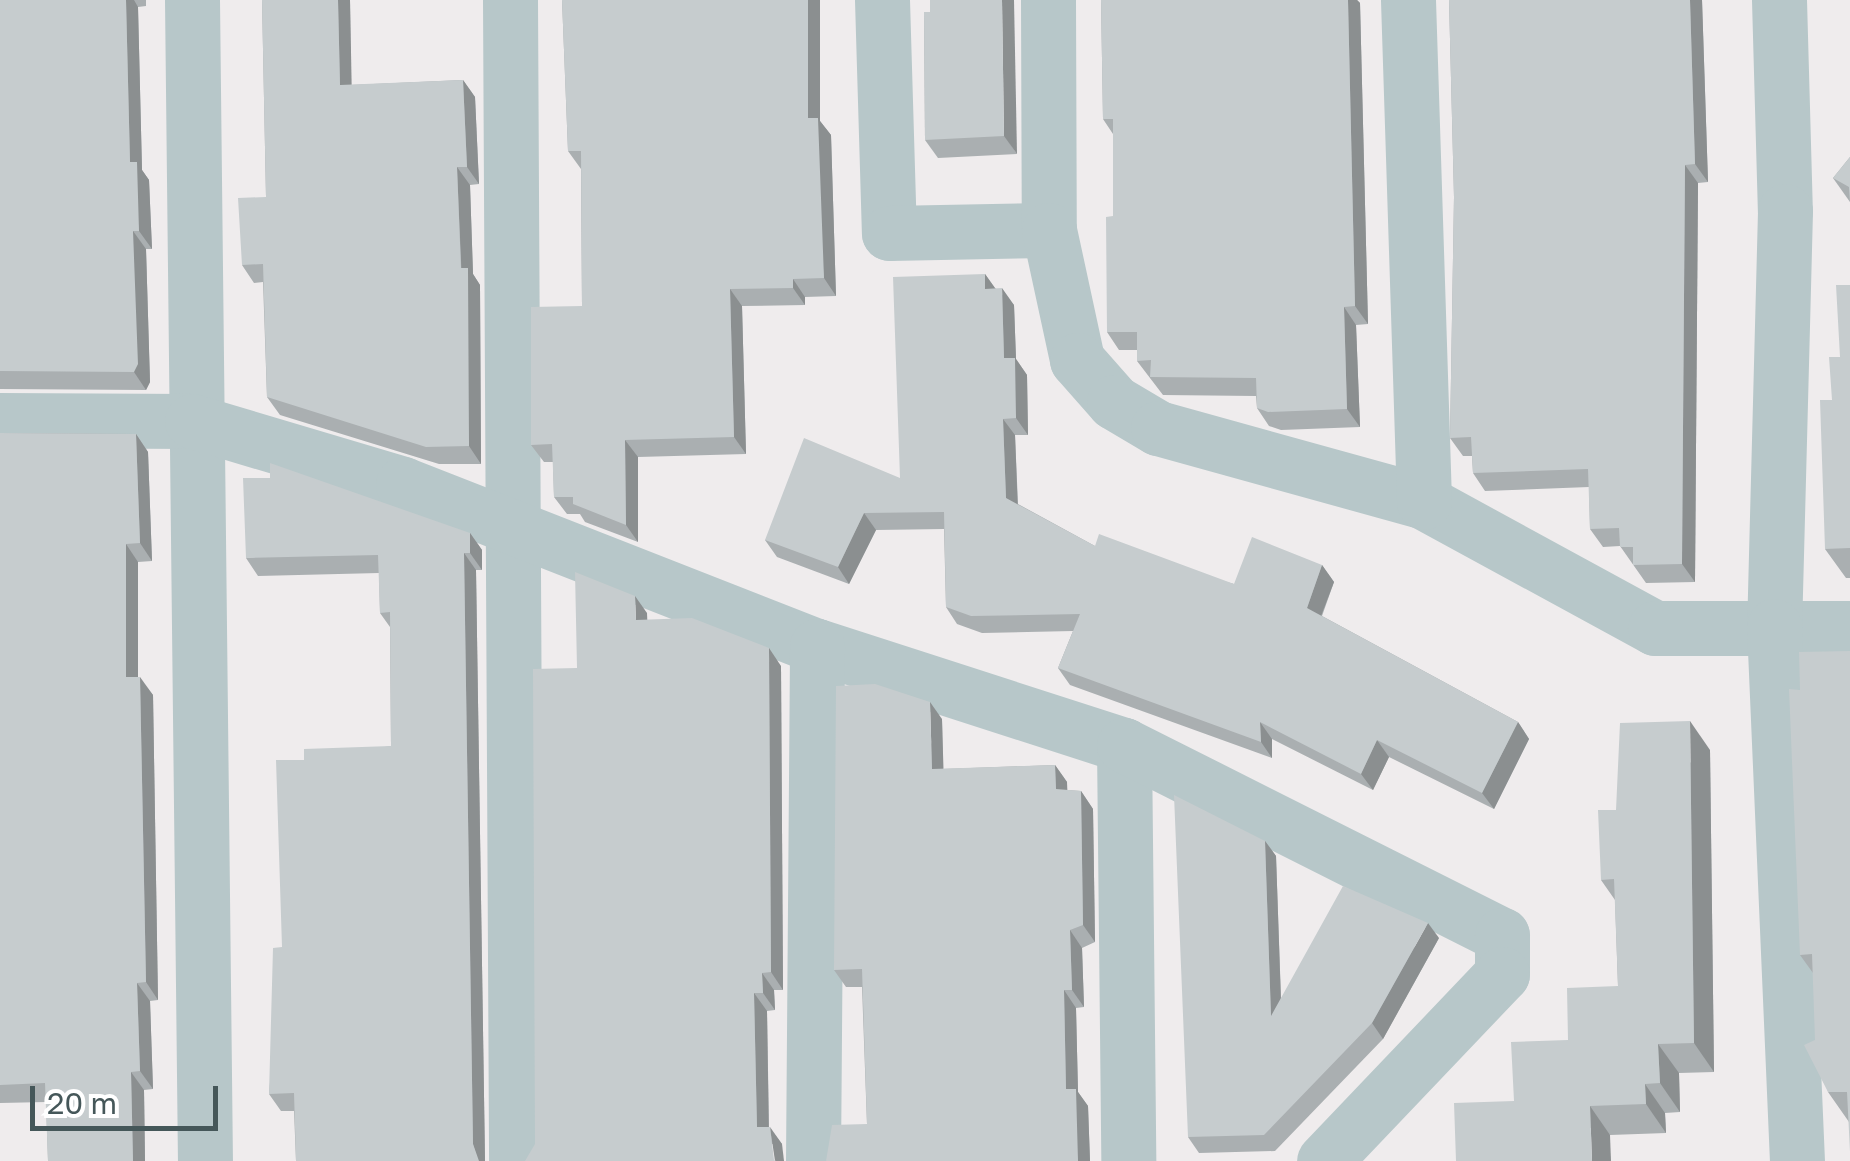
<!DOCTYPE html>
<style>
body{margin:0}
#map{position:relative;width:1850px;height:1161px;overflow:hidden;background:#efeced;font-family:"Golos Text",sans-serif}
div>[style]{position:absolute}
.minor>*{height:55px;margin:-27.5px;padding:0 27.5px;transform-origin:27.5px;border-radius:27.5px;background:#b7c7c9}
.wall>*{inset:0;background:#aaafb1}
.shaded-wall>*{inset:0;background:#8b8f90}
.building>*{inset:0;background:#c6ccce}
span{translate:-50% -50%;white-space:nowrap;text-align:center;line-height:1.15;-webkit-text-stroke:8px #fff;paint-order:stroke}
.scale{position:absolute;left:30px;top:1086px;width:188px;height:45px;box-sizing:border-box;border:5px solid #455759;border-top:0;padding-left:12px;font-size:30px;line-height:35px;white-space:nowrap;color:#455759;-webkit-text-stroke:8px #fff;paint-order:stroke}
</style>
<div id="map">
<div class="minor">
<i style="left:192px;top:0;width:1161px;rotate:89.36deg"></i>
<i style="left:510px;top:0;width:1161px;rotate:89.7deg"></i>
<i style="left:882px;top:0;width:233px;rotate:88.3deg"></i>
<i style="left:889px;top:233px;width:160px;rotate:-1.1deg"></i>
<i style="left:1048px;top:0;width:230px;rotate:89.8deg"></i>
<i style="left:1049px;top:230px;width:133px;rotate:77.8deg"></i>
<i style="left:1077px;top:360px;width:56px;rotate:48.6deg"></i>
<i style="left:1114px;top:402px;width:51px;rotate:30.6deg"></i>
<i style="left:1158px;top:428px;width:276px;rotate:15.5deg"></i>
<i style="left:1424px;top:502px;width:263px;rotate:28.6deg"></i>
<i style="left:1655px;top:628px;width:195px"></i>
<i style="left:1408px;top:0;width:502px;rotate:88.17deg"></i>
<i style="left:1779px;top:0;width:211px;rotate:88.4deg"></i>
<i style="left:1785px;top:211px;width:415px;rotate:91.5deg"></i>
<i style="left:1774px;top:626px;width:535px;rotate:87.54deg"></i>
<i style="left:0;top:420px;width:192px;rotate:0.3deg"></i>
<i style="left:192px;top:421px;width:220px;rotate:16.6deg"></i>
<i style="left:403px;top:484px;width:445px;rotate:21.4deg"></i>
<i style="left:817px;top:646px;width:323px;rotate:17.9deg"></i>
<i style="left:1124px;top:745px;width:416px;rotate:89.4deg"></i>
<i style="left:1124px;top:745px;width:423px;rotate:26.7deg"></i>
<i style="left:1502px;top:935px;width:39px;rotate:90deg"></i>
<i style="left:1502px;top:974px;width:258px;rotate:133.6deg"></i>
<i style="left:813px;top:1161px;width:515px;rotate:-89.55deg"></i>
</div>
<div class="wall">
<i style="clip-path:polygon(0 0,146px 0,146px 6px,138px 7px,142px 170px,149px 180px,152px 249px,146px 249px,150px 382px,146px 390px,0 389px)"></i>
<i style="clip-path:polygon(262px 0,350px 0,351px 85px,463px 80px,475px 97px,479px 184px,470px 185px,473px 274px,480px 285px,481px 464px,439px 464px,280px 415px,267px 397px,263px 282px,254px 283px,242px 265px,266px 197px)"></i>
<i style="clip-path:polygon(562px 0,820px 0,820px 121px,831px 135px,836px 296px,805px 297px,805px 305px,742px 306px,746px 454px,638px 457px,638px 542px,585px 522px,580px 514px,567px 514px,554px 497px,553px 462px,544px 462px,531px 445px,582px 306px,581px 169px,568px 151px)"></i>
<i style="clip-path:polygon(1101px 0,1357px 0,1360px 3px,1368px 324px,1356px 325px,1360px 427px,1281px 430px,1269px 426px,1257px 408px,1256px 396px,1163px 395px,1137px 361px,1137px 350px,1119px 350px,1107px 332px,1113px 216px,1113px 134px,1103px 119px)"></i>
<i style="clip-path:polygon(1449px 0,1702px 0,1708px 182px,1698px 183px,1695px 582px,1646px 583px,1620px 546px,1603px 547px,1590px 529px,1589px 487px,1485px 491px,1473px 473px,1472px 456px,1463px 456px,1450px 438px,1454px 197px)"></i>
<i style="clip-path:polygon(924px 12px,1017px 154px,938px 158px,925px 140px)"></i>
<i style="clip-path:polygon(1850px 157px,1850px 202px,1833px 178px)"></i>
<i style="clip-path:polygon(985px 274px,995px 288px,1014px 305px,1016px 359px,1027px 375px,1028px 435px,1015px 435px,1018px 504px,1095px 546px,1234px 584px,1322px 565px,1334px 582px,1322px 616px,1518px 722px,1529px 739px,1494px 809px,1389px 757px,1373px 790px,1272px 739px,1272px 758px,1070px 685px,1058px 668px,1073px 631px,982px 633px,957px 624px,946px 607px,944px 529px,876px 530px,849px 584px,777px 557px,765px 540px,900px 478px)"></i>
<i style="clip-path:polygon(1850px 285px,1850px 578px,1846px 578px,1825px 549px,1832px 400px,1840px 357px)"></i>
<i style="clip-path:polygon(0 433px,136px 434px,148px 452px,152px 561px,138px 562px,138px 677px,153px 695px,158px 1000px,150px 1001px,153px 1089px,144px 1090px,145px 1161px,48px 1161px,46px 1102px,0 1103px)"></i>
<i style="clip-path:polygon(470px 533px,482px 550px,482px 570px,476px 570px,485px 1161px,296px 1161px,294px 1111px,281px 1111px,269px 1094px,282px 947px,304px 760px,391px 746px,390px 627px,380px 613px,379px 573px,258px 576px,246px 558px)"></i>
<i style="clip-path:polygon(647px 613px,647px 620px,781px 666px,783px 990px,774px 990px,775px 1010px,767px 1011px,769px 1127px,782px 1144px,535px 1144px,577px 668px)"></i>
<i style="clip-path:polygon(1850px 651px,1849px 1122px,1828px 1092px,1813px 973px,1800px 955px,1800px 690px)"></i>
<i style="clip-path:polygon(942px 719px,943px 769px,1055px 765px,1067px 782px,1067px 790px,1081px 791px,1093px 809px,1095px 942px,1082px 948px,1084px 1007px,1076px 1008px,1078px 1092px,1088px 1106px,1090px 1161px,826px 1161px,867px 1124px,862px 987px,846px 987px,834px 970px)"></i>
<i style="clip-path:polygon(1710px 750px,1714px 1072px,1679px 1073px,1680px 1112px,1665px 1113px,1666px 1133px,1610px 1135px,1514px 1101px,1618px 986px,1615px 900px,1601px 880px,1616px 810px)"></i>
<i style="clip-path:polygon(1265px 841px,1276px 856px,1281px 998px,1439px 938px,1383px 1039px,1275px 1151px,1199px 1153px,1188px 1137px)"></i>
</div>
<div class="shaded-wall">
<i style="clip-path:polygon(126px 0,134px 0,138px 7px,142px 170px,149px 180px,152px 249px,139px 231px,130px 162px)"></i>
<i style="clip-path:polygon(338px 0,350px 0,352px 103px,340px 85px)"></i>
<i style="clip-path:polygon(808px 0,820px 0,820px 121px,831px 135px,836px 296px,824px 278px,808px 118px)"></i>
<i style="clip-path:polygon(1002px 0,1014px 0,1017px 154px,1004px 136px)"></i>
<i style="clip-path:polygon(1348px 0,1357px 0,1360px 3px,1368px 324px,1355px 306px)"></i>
<i style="clip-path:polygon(1690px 0,1702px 0,1708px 182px,1695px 164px)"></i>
<i style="clip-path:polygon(463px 80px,475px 97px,479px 184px,467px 167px)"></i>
<i style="clip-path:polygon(1685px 165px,1698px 183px,1695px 582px,1682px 564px)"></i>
<i style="clip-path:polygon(457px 167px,470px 185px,473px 274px,480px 285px,481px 464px,469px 446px)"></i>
<i style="clip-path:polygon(133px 231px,146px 249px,150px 382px,146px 390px,134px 372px)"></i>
<i style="clip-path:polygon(985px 274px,997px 291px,985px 289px)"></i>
<i style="clip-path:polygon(793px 279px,805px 297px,805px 305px,793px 288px)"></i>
<i style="clip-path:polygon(1002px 288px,1014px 305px,1016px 359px,1027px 375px,1028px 435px,1016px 418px,1004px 358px)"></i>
<i style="clip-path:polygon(730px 289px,742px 306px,746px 454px,734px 437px)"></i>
<i style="clip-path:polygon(1344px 307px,1356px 325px,1360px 427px,1347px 409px)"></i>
<i style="clip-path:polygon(1003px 419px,1015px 435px,1018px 514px,1006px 498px)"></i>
<i style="clip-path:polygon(136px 434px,148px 452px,152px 561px,140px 543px)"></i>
<i style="clip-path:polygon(625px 440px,638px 457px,638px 542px,626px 525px)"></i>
<i style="clip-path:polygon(864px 513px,876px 530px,849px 584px,838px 567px)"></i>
<i style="clip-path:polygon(470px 533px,482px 550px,482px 570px,470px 553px)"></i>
<i style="clip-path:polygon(126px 544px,138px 562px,138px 695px,126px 677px)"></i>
<i style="clip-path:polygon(464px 553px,476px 570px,485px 1161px,478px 1161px,473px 1144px)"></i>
<i style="clip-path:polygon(1322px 565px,1334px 582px,1318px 624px,1307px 608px)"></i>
<i style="clip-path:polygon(635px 596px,647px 613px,648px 637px,636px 620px)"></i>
<i style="clip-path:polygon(769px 648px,781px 666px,783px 990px,771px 972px)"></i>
<i style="clip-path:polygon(140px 677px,153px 695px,158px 1000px,146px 982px)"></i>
<i style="clip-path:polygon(930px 702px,942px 719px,944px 787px,932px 769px)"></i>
<i style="clip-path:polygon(1690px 721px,1710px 750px,1714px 1072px,1694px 1043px)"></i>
<i style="clip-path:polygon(1260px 722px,1272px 739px,1272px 758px,1261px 742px)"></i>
<i style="clip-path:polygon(1518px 722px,1529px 739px,1494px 809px,1482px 793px)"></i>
<i style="clip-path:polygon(1377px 740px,1389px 757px,1373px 790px,1361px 774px)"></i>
<i style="clip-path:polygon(1055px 765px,1067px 782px,1068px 806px,1056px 789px)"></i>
<i style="clip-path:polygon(1081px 791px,1093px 809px,1095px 942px,1083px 925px)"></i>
<i style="clip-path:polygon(1265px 841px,1276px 856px,1282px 1032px,1271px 1016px)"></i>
<i style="clip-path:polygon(1428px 923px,1439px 938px,1383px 1039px,1372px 1023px)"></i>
<i style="clip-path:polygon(1070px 930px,1082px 948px,1084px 1007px,1072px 990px)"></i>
<i style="clip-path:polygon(762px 973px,774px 990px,775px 1010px,763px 993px)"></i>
<i style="clip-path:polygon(137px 983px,150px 1001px,153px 1089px,140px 1071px)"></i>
<i style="clip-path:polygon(1064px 990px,1076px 1008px,1078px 1092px,1088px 1106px,1090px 1161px,1078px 1161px,1066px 1089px)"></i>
<i style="clip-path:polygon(754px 993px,767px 1011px,769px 1145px,757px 1127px)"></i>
<i style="clip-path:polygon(1658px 1044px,1679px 1073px,1680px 1112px,1660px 1083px)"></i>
<i style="clip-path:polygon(131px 1072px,144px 1090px,145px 1161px,133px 1161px)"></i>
<i style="clip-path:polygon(1645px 1084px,1665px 1113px,1666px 1133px,1646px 1104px)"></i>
<i style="clip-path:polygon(1590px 1106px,1610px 1135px,1611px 1161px,1592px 1161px)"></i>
<i style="clip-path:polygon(770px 1127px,782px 1144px,784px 1161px,775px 1161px)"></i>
</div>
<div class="building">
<i style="clip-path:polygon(0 0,126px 0,130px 162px,137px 162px,139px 231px,133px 231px,138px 364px,134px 372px,0 371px)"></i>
<i style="clip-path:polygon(262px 0,338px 0,340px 85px,463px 80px,467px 167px,457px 167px,461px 268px,468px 268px,469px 446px,426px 447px,267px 397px,263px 264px,242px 265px,238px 198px,266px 197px)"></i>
<i style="clip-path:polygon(562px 0,808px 0,808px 118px,818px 118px,824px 278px,793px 279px,793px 288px,730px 289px,734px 437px,625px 440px,626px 525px,573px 504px,573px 497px,554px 497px,552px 444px,531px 445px,531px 307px,582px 306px,581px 151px,568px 151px)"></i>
<i style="clip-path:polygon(930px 0,1002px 0,1004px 136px,925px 140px,924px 12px,930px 12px)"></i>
<i style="clip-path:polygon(1101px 0,1348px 0,1355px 306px,1344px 307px,1347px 409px,1268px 412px,1257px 408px,1256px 378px,1150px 377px,1151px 360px,1137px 361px,1137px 332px,1107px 332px,1106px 217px,1113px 216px,1113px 119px,1103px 119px)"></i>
<i style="clip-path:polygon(1449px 0,1690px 0,1695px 164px,1685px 165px,1682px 564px,1633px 565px,1633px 547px,1620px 547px,1619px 528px,1590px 529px,1588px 469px,1473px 473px,1471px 437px,1450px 438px,1454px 197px)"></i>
<i style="clip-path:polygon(1850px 157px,1850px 203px,1849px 187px,1833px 178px)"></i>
<i style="clip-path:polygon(985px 274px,985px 289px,1002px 288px,1004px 358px,1015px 358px,1016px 418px,1003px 419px,1006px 498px,1095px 546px,1099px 534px,1234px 584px,1252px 537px,1322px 565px,1307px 608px,1518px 722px,1482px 793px,1377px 740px,1361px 774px,1260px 722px,1261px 742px,1058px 668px,1080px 614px,971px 616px,946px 607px,944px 512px,864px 513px,838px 567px,765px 540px,804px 438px,900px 478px,893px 277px)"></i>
<i style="clip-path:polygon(1836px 285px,1850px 285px,1850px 548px,1825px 549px,1820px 400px,1832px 400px,1829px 357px,1840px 357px)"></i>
<i style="clip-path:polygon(0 433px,136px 434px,140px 543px,126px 544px,126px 677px,140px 677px,146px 982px,137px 983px,140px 1071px,131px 1072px,133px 1161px,48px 1161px,45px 1083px,0 1085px)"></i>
<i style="clip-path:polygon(270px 463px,470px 533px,470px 553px,464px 553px,473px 1144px,479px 1161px,296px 1161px,294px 1093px,269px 1094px,273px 948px,282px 947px,276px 760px,304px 760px,304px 749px,391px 746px,390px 612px,380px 613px,378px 555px,246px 558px,243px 478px,270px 478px)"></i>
<i style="clip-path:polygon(575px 572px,635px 596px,636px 620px,692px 618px,769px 648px,771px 972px,762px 973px,763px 993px,754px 993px,757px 1127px,770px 1127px,774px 1160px,776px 1161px,525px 1161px,535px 1144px,533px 669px,577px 668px)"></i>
<i style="clip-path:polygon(1850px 651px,1850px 1152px,1847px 1092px,1828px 1092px,1804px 1045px,1815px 1040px,1812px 954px,1800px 955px,1789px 689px,1800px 690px,1799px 652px)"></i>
<i style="clip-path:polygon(875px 684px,930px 702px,932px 769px,1055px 765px,1056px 789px,1081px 791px,1083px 925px,1070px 930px,1072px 990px,1064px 990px,1066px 1089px,1076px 1089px,1078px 1161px,826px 1161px,832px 1125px,867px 1124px,862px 969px,834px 970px,836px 686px)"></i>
<i style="clip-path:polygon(1690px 721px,1694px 1043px,1658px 1044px,1660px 1083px,1645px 1084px,1646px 1104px,1590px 1106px,1592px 1161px,1456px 1161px,1454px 1103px,1514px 1101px,1511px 1042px,1568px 1040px,1567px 988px,1618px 986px,1614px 879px,1601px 880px,1598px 810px,1616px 810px,1620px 723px)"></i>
<i style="clip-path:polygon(1174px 795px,1265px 841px,1271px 1016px,1343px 886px,1428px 923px,1372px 1023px,1264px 1135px,1188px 1137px)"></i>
</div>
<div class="scale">20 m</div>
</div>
